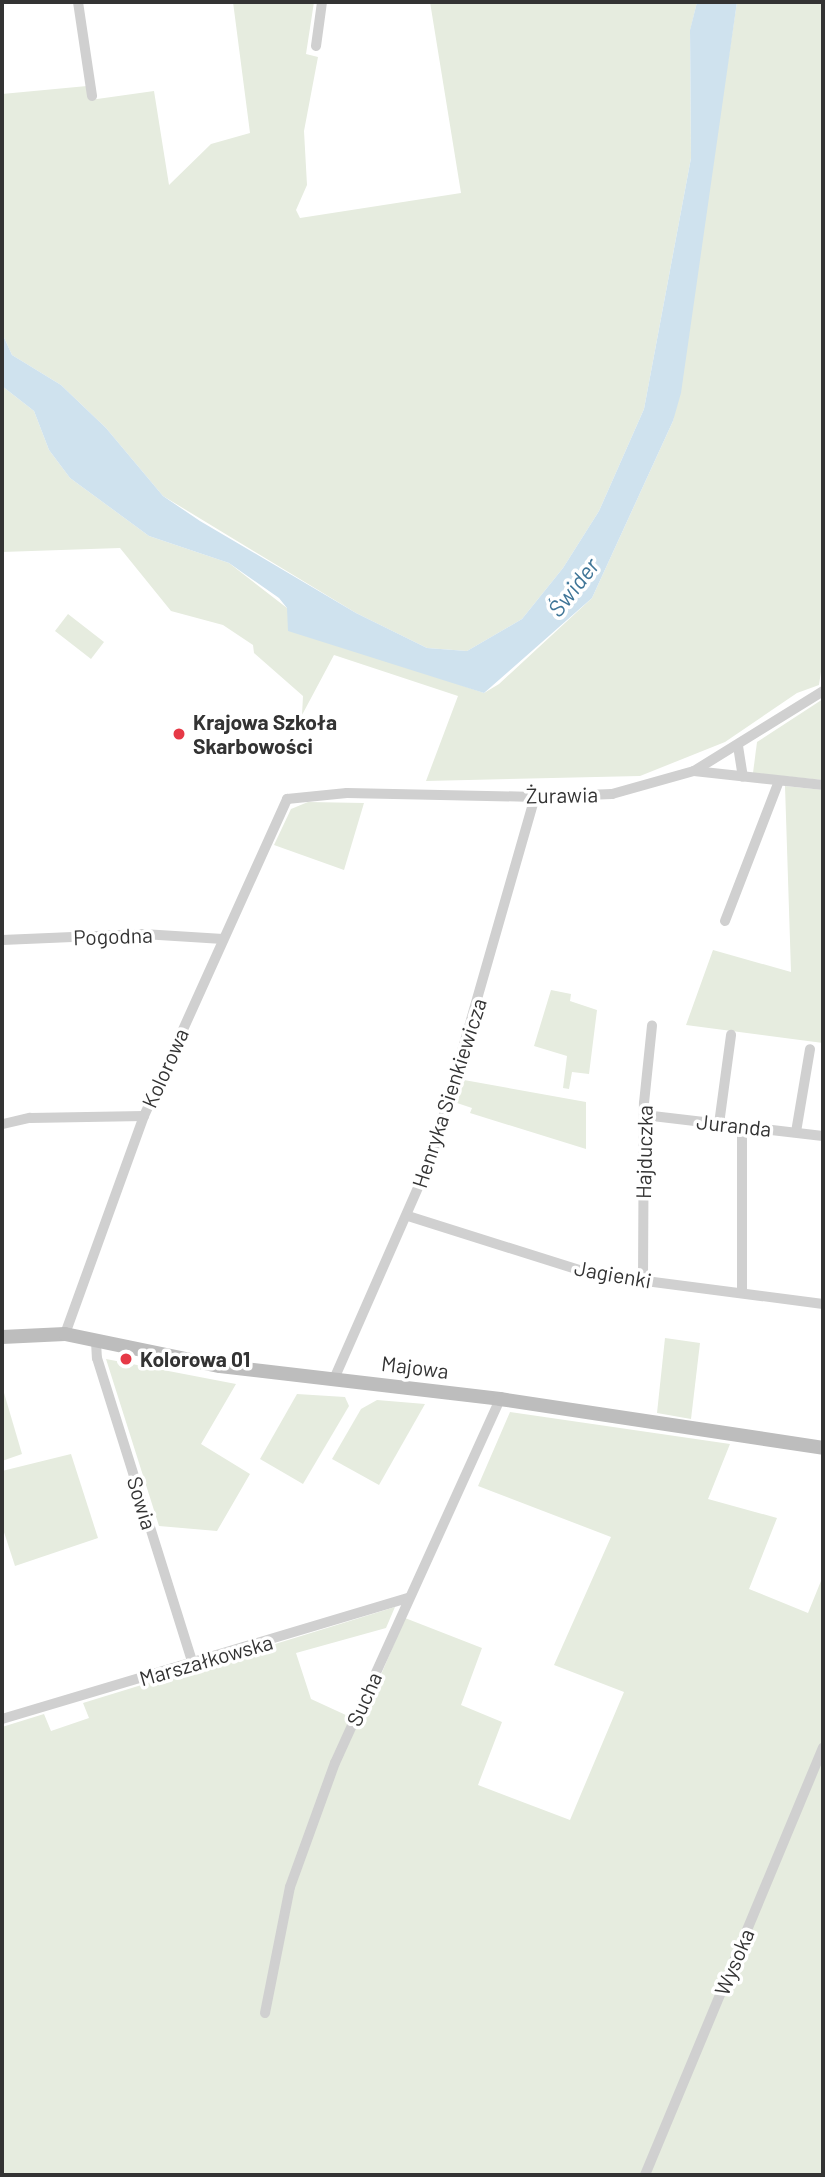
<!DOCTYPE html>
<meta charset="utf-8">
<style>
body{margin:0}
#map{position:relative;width:825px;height:2177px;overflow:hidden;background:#fff;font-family:Barlow,sans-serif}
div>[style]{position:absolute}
.green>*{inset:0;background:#e6ecdf}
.water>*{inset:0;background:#cfe2ee}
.street>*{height:10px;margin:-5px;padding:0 5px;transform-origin:5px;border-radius:5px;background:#d0d0d0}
.secondary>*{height:14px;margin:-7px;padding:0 7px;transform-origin:7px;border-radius:7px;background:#bdbdbd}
.dots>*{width:19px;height:19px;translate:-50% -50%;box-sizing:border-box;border:4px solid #fff;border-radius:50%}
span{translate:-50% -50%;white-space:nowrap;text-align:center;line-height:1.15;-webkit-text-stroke:7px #fff;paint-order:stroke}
.poi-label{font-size:21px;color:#333;font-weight:700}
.left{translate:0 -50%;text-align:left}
.street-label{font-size:21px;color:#333}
.water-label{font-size:23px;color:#3f7597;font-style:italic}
.frame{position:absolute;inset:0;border:4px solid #333;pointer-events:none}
</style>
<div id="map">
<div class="green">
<i style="clip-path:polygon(233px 2px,314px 2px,306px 54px,318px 57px,304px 131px,307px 185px,296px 210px,300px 218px,461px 193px,430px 2px,697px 2px,690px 31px,691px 158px,644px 409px,599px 511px,563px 568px,522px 619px,467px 651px,427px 648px,356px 613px,163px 496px,106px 428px,61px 385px,12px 355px,2px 333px,2px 94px,87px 86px,90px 100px,154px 91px,169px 185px,211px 144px,250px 133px)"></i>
<i style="clip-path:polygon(737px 2px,823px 2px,823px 658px,819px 685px,797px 693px,725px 742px,640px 776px,426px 781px,458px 696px,334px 655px,302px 715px,303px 696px,254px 653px,253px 645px,223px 625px,171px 611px,120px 548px,2px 552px,2px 386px,34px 411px,49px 450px,70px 478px,149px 536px,229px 563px,287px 608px,399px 664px,484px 693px,499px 684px,592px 598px,673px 421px)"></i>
<i style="clip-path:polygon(68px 614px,104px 642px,91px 659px,55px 631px)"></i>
<i style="clip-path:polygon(823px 699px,823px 780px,753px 773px,757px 742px)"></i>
<i style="clip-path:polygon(785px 786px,823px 790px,823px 1043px,686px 1025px,713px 950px,791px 972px)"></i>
<i style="clip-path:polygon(308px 802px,364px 803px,344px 870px,274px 845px,291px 809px)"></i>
<i style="clip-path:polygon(551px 990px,571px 994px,570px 1001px,597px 1010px,589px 1074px,572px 1072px,569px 1089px,563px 1088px,567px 1056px,534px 1046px)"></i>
<i style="clip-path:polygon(464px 1080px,586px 1102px,586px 1149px,470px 1113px,472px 1108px,457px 1103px)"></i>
<i style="clip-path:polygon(665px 1338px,700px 1343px,691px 1419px,657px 1413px)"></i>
<i style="clip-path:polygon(106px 1359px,236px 1384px,201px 1444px,250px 1474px,217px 1531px,159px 1526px)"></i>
<i style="clip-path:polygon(2px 1386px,22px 1454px,2px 1461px)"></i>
<i style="clip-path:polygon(297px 1394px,345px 1397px,349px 1406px,303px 1484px,260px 1459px)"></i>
<i style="clip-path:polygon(377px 1400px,425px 1404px,379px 1485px,332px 1459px,361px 1409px)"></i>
<i style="clip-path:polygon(510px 1412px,730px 1444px,708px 1499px,777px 1518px,749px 1589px,808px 1613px,823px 1576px,823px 2175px,2px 2175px,2px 1727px,44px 1714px,51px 1731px,89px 1718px,83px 1703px,395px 1607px,386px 1628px,296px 1653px,311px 1699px,361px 1722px,405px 1618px,482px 1648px,461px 1705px,502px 1722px,478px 1785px,570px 1820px,624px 1692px,554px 1665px,611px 1537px,478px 1486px)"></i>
<i style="clip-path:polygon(71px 1454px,98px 1538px,15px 1566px,2px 1526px,2px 1471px)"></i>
</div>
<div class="water">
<i style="clip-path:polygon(697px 2px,737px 2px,681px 393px,673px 421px,592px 598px,484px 693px,288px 631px,287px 608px,279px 598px,229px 563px,149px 536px,70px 478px,49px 450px,34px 411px,2px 386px,2px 333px,12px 355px,61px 385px,106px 428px,163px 496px,200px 521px,356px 613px,427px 648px,467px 651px,522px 619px,563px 568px,599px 511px,644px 409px,691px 158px,690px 30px)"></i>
</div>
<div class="street">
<i style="left:78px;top:2px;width:95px;rotate:81.5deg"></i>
<i style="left:316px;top:46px;width:44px;rotate:-82.2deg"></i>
<i style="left:738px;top:746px;width:31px;rotate:81deg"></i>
<i style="left:694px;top:771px;width:130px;rotate:6.2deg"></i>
<i style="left:725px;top:921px;width:150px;rotate:-68.9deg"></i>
<i style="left:2px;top:940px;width:141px;rotate:-2.4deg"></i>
<i style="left:143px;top:934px;width:80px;rotate:3.6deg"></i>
<i style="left:644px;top:1115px;width:180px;rotate:6.7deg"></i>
<i style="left:3px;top:1124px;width:28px;rotate:-13deg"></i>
<i style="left:30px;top:1118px;width:114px;rotate:-1deg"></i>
<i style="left:719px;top:1124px;width:90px;rotate:-82.3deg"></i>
<i style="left:796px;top:1132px;width:84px;rotate:-80.4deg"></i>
<i style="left:408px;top:1216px;width:193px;rotate:17.5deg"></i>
<i style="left:592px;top:1274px;width:233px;rotate:7.4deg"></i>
<i style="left:643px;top:1280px;width:177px;rotate:-89.7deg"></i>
<i style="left:644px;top:1103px;width:78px;rotate:-84.1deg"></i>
<i style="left:742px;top:1292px;width:166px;rotate:-90deg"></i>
<i style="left:65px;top:1334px;width:232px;rotate:-70.1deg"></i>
<i style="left:144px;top:1116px;width:348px;rotate:-65.7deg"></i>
<i style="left:287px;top:799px;width:60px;rotate:-5.7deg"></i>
<i style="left:347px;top:793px;width:188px;rotate:1.2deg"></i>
<i style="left:535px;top:797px;width:77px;rotate:-2.2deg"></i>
<i style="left:612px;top:794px;width:85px;rotate:-15.7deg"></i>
<i style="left:694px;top:771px;width:152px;rotate:-31.8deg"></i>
<i style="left:96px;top:1341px;width:17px;rotate:87deg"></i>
<i style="left:97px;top:1358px;width:321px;rotate:72.6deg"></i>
<i style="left:334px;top:1379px;width:244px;rotate:-66.3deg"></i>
<i style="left:432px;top:1156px;width:373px;rotate:-74deg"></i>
<i style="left:2px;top:1719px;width:425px;rotate:-16.6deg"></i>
<i style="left:265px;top:2013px;width:128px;rotate:-78.8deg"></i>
<i style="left:290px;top:1887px;width:132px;rotate:-70.1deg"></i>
<i style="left:335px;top:1763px;width:400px;rotate:-65.6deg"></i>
<i style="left:645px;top:2175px;width:463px;rotate:-67.4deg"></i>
</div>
<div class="secondary">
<i style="left:2px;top:1337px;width:63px;rotate:-2.7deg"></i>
<i style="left:65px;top:1334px;width:158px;rotate:11.7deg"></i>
<i style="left:220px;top:1366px;width:282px;rotate:6.7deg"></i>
<i style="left:500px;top:1399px;width:327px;rotate:8.6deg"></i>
</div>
<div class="dots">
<i style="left:179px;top:734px;background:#e63946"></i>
<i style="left:126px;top:1359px;background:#e63946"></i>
</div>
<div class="poi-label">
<span class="left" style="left:193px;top:734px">Krajowa Szkoła<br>Skarbowości</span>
<span class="left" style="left:140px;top:1359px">Kolorowa 01</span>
</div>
<div class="street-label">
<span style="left:562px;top:795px;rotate:-1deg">Żurawia</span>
<span style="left:113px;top:936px;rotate:-2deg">Pogodna</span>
<span style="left:165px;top:1068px;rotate:-66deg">Kolorowa</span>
<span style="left:449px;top:1093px;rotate:-72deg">Henryka Sienkiewicza</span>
<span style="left:734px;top:1125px;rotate:6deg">Juranda</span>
<span style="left:644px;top:1152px;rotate:-89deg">Hajduczka</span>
<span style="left:613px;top:1274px;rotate:10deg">Jagienki</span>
<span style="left:415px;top:1367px;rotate:7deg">Majowa</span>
<span style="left:142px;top:1503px;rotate:73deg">Sowia</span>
<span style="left:206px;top:1660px;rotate:-16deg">Marszałkowska</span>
<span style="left:364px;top:1699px;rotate:-66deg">Sucha</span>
<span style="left:734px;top:1962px;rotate:-67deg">Wysoka</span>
</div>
<div class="water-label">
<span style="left:573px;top:587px;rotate:-52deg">Świder</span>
</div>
<div class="frame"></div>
</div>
